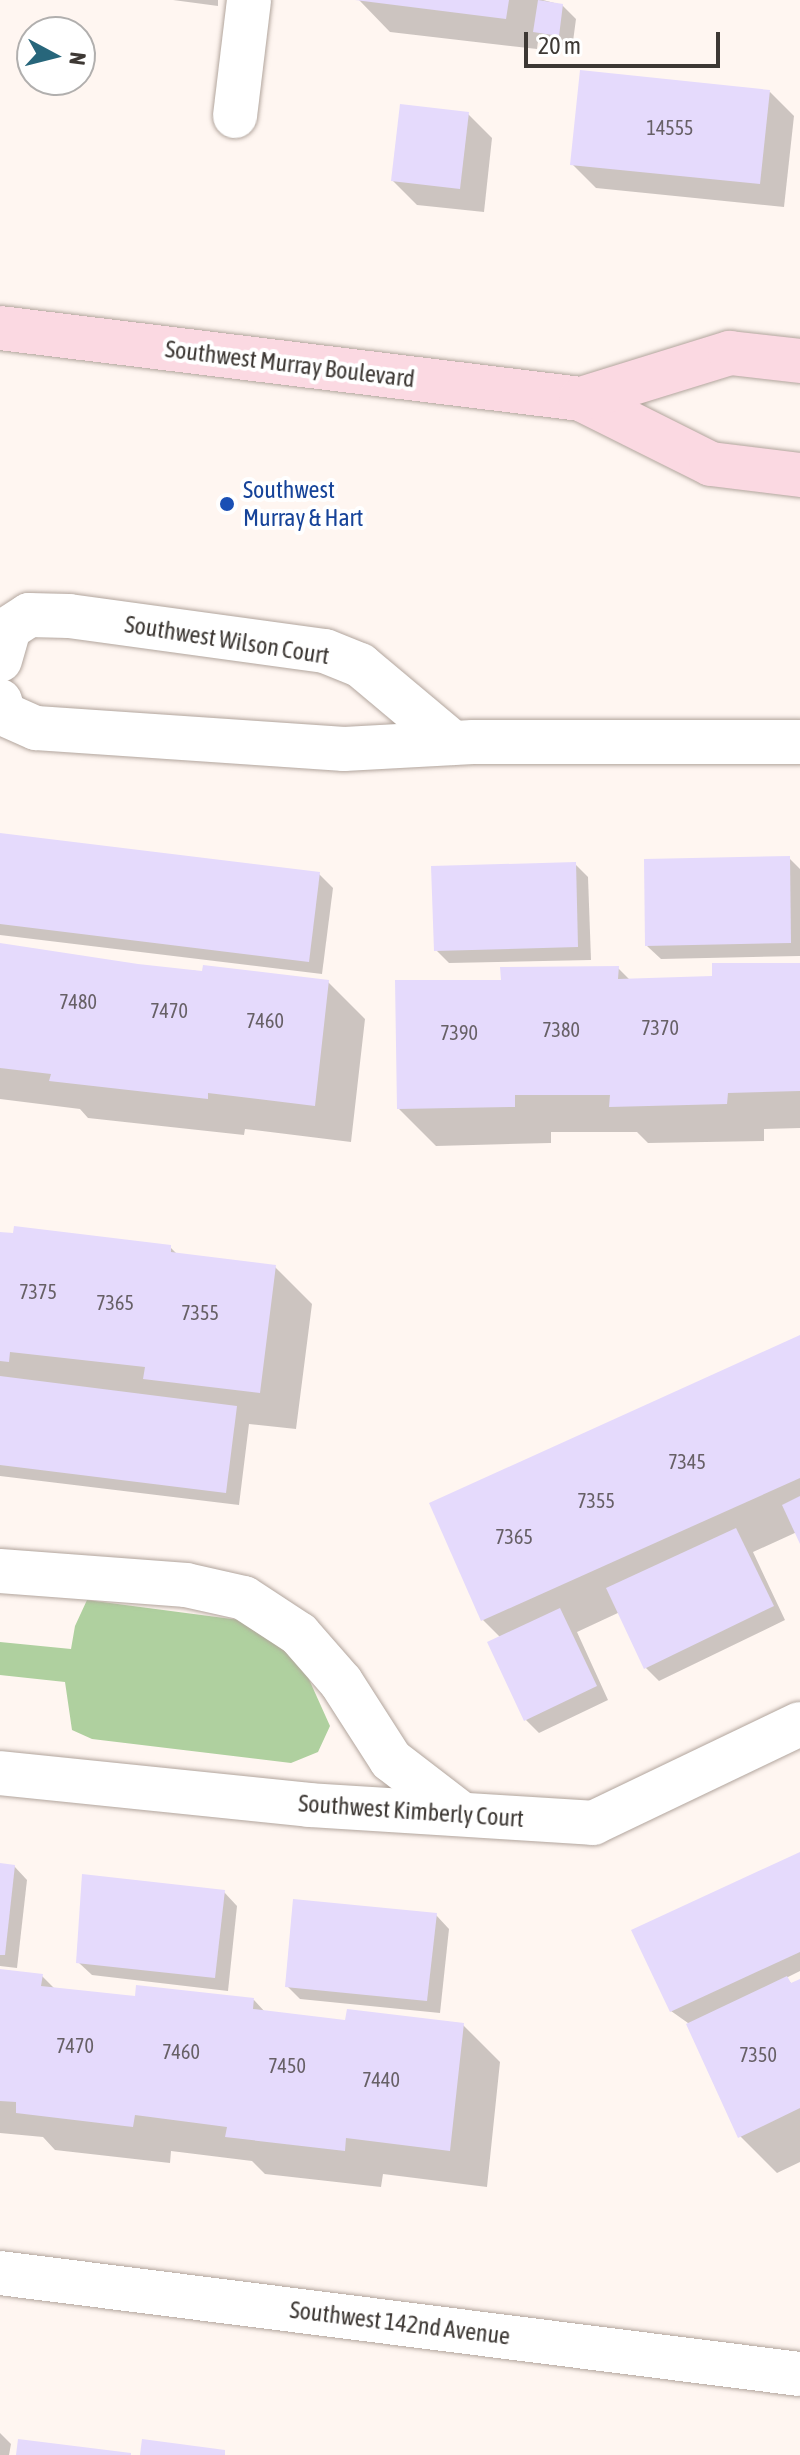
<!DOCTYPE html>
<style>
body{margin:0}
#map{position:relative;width:800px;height:2455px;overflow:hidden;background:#fff6f1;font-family:"Asap Condensed",sans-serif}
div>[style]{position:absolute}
.green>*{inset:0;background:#afd09f}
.shadow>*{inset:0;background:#0003}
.building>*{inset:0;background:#e5dafc}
.roads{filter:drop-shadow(0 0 2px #b2a59d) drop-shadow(0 0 2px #b2a59d)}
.minor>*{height:44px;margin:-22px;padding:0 22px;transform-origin:22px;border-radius:22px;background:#fff}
.major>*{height:44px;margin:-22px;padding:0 22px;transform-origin:22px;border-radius:22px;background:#fbd9e2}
.dots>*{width:22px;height:22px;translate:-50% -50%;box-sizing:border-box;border:4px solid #fff;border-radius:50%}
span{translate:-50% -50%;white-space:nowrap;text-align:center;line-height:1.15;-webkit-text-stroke:8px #fff;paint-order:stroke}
.number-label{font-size:20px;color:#676066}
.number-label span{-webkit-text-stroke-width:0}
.street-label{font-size:24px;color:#3d3834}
.transit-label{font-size:24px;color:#164399}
.left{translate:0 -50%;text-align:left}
.north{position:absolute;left:16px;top:16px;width:80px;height:80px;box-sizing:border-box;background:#fff;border:2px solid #b1afae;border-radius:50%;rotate:97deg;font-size:22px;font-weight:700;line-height:32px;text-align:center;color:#3d3834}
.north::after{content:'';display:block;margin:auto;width:28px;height:36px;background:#27667b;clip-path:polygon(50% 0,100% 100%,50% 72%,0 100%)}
.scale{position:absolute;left:524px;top:32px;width:196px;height:36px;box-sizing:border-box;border:4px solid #3d3834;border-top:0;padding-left:10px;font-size:24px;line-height:28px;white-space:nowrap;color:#3d3834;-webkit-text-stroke:6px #fff;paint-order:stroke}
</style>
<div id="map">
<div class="green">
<i style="clip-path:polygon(87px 1600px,247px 1621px,303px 1666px,330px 1726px,318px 1752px,291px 1763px,92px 1739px,72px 1730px,65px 1682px,0 1675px,0 1642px,71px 1649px,75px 1626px)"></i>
</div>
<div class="shadow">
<i style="clip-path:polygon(173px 0,218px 0,218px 6px)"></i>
<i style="clip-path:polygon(359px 0,543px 0,562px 5px,576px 19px,572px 49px,549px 44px,539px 34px,537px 49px,390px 32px)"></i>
<i style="clip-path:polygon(770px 92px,794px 116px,784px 207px,596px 188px,572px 164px)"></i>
<i style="clip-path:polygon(468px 114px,492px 138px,484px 212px,417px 205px,393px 181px)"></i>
<i style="clip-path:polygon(0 835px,319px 874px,333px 888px,322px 974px,0 935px)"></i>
<i style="clip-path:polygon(789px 858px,800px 869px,800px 956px,661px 959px,647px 946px)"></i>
<i style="clip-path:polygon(575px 864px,588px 877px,591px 960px,449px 963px,436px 950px)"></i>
<i style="clip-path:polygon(0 945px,138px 966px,328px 982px,365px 1019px,351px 1142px,245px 1129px,244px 1135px,88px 1118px,80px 1109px,0 1099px)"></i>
<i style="clip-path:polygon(800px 965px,800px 1128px,764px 1129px,764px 1141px,648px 1143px,637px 1132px,551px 1132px,551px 1143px,436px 1146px,399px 1109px,503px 982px,618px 968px,630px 980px,714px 978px)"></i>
<i style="clip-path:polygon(0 1234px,170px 1247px,178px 1255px,275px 1267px,312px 1304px,296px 1429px,249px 1424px,239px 1505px,0 1476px)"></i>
<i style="clip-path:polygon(800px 1337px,800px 1539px,797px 1532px,753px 1552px,785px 1620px,659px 1681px,645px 1667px,620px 1612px,577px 1632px,608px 1700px,539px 1733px,526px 1720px,501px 1638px,483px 1620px,431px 1504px)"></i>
<i style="clip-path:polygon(800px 1854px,800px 1971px,786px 1978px,793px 1985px,800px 1981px,800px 2162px,777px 2173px,740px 2136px,688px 2023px,671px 2011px)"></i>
<i style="clip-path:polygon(0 1865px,14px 1866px,27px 1880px,17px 1968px,0 1966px)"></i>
<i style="clip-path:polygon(224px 1892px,237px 1906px,228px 1991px,92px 1975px,78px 1962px)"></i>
<i style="clip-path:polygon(436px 1915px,449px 1929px,440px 2013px,300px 1999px,287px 1986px)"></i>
<i style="clip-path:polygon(0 1971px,42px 1976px,56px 1990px,137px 1998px,254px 2000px,266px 2013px,347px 2023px,463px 2025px,500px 2062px,487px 2187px,383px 2174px,381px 2187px,265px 2174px,252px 2161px,171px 2151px,170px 2163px,55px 2150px,43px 2137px,0 2133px)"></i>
<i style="clip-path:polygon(0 2433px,11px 2444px,9px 2455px,0 2455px)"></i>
</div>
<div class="building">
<i style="clip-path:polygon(355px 0,509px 0,506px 19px)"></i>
<i style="clip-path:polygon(538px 0,563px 4px,559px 36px,533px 32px)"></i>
<i style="clip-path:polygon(580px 70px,770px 90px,760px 184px,570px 165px)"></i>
<i style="clip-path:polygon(400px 104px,469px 112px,460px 189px,391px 181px)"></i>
<i style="clip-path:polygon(0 833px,320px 872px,309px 962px,0 924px)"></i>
<i style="clip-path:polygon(790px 856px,791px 943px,645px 946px,644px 859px)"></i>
<i style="clip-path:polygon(576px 862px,578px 947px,434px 951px,431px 866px)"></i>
<i style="clip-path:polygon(0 943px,138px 964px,202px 971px,203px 965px,329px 980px,315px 1106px,208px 1093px,208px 1099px,49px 1081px,51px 1074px,0 1068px)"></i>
<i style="clip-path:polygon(712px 963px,800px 963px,800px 1091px,728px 1093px,727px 1104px,609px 1107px,610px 1095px,515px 1095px,515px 1107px,397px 1109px,395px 980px,501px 980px,500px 967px,619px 966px,618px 979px,712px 976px)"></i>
<i style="clip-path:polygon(14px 1226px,171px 1245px,171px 1252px,276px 1265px,260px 1393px,143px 1379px,145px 1367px,10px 1352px,9px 1362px,0 1361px,0 1232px,13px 1233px)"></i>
<i style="clip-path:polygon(800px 1335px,800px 1478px,481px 1621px,429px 1503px)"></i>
<i style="clip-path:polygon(0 1376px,237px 1406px,226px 1493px,0 1465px)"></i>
<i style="clip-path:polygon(800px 1496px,800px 1544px,782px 1505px)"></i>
<i style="clip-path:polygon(736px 1528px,774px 1606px,644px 1669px,606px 1588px)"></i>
<i style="clip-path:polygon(560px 1608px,597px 1686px,524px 1721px,487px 1642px)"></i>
<i style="clip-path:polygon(800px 1852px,800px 1952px,670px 2012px,631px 1930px)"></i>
<i style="clip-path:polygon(0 1863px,15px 1865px,5px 1955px,0 1955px)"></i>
<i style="clip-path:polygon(82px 1874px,225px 1890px,215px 1978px,76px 1963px)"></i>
<i style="clip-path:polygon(293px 1899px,437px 1913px,427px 2001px,285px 1987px)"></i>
<i style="clip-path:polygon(0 1969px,43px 1974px,41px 1986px,135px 1996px,136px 1985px,254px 1998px,253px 2009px,345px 2020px,347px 2009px,464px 2023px,450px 2151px,346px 2138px,345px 2151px,225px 2137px,227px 2127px,135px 2115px,133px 2127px,16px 2113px,16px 2102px,0 2101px)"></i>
<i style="clip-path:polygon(787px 1976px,791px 1983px,800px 1979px,800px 2108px,738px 2138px,686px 2024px)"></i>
<i style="clip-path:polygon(18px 2439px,131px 2453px,131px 2455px,16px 2455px)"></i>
<i style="clip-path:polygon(142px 2439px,225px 2450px,225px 2455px,140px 2455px)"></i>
</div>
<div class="roads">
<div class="minor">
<i style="left:235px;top:116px;width:117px;rotate:-83.1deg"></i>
<i style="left:0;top:660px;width:33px;rotate:-74deg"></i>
<i style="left:9px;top:628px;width:24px;rotate:-33deg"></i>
<i style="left:29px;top:615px;width:40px;rotate:1.4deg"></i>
<i style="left:69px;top:616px;width:258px;rotate:7.8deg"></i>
<i style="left:325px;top:651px;width:38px;rotate:22deg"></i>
<i style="left:360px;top:665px;width:121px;rotate:40deg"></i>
<i style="left:0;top:701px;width:14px;rotate:73deg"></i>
<i style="left:4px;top:714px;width:35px;rotate:24deg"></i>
<i style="left:36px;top:728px;width:309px;rotate:3.9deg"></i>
<i style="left:344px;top:749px;width:129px;rotate:-3.1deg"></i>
<i style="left:473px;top:742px;width:327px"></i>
<i style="left:0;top:1571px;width:187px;rotate:4.3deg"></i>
<i style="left:186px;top:1585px;width:59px;rotate:12.6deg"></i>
<i style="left:244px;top:1598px;width:66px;rotate:33.2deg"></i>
<i style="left:299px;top:1634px;width:64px;rotate:48.8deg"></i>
<i style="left:341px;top:1682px;width:93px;rotate:57.3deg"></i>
<i style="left:391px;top:1760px;width:87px;rotate:37.5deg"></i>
<i style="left:0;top:1773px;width:311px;rotate:5.9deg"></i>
<i style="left:309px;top:1805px;width:285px;rotate:3.6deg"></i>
<i style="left:593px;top:1823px;width:229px;rotate:-25.6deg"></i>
<i style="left:0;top:2273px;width:806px;rotate:7.2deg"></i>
</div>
<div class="major">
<i style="left:0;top:328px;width:585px;rotate:6.97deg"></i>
<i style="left:581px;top:399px;width:145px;rotate:26.6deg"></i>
<i style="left:711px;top:464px;width:90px;rotate:7deg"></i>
<i style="left:581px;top:399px;width:156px;rotate:-17.2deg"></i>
<i style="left:730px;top:353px;width:70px;rotate:6.5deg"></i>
</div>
</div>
<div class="dots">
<i style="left:227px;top:504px;background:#1a4fb4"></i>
</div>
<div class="number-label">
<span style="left:670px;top:127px">14555</span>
<span style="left:78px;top:1001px">7480</span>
<span style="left:169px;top:1010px">7470</span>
<span style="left:265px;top:1020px">7460</span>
<span style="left:660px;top:1027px">7370</span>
<span style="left:561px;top:1029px">7380</span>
<span style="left:459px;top:1032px">7390</span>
<span style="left:38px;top:1291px">7375</span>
<span style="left:115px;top:1302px">7365</span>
<span style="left:200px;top:1312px">7355</span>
<span style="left:687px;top:1461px">7345</span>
<span style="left:596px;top:1500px">7355</span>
<span style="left:514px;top:1536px">7365</span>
<span style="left:75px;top:2045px">7470</span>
<span style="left:181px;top:2051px">7460</span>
<span style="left:758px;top:2054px">7350</span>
<span style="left:287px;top:2065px">7450</span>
<span style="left:381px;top:2079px">7440</span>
</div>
<div class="street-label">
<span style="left:290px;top:364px;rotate:7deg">Southwest Murray Boulevard</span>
<span style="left:227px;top:640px;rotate:9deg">Southwest Wilson Court</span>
<span style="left:411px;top:1811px;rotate:4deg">Southwest Kimberly Court</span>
<span style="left:400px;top:2323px;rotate:7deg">Southwest 142nd Avenue</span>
</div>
<div class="transit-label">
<span class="left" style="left:243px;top:504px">Southwest<br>Murray &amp; Hart</span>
</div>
<div class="north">N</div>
<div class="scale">20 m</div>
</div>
